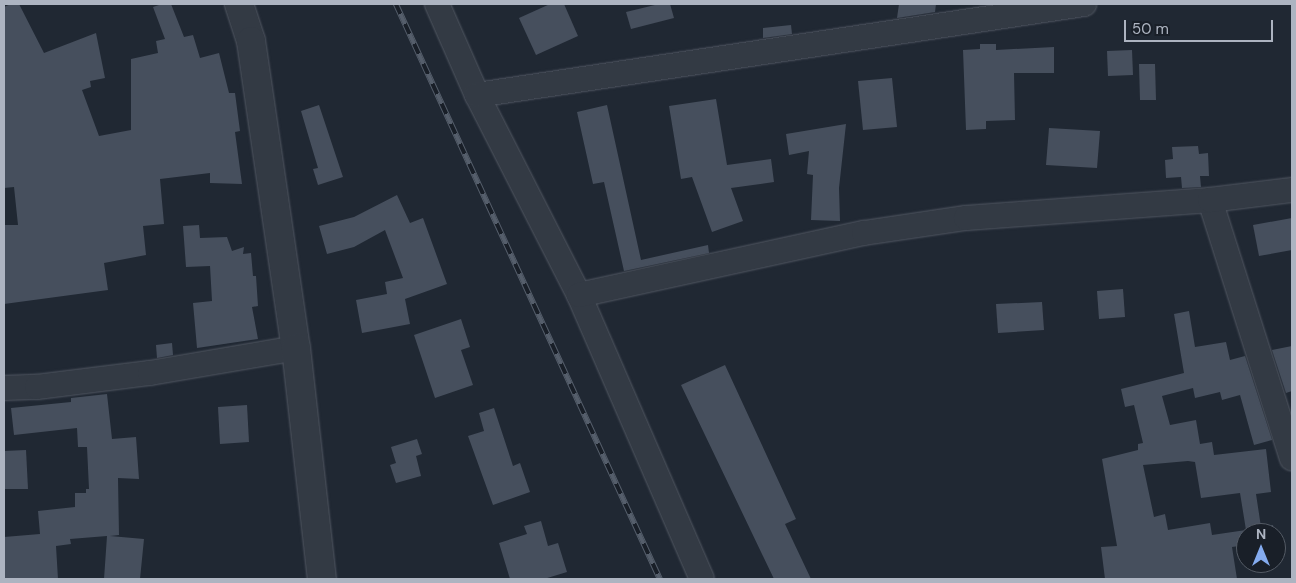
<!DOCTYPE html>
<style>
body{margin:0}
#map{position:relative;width:1296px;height:583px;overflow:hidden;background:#202833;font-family:"DM Sans",sans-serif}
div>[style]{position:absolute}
.building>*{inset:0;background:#464f5d}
.roads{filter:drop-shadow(0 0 1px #515762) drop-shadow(0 0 1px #515762)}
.minor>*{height:24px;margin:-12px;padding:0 12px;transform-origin:12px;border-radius:12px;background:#333a44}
.tertiary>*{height:28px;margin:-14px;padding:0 14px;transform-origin:14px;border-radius:14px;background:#333a44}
.rail>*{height:5.5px;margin-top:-2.75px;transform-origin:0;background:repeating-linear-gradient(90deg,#191f28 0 11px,#555e6b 0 22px);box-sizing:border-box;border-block:1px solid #555e6b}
span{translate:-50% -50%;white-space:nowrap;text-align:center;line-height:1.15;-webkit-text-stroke:5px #191f28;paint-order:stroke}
.frame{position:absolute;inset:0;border:5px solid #adb4c1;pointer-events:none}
.north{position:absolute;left:1236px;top:523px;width:50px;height:50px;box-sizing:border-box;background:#191f28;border:1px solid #545b65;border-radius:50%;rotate:0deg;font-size:14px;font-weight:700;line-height:20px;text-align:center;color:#adb4c1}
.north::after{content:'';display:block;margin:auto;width:18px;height:22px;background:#84abef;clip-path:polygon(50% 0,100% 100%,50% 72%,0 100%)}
.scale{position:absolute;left:1124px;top:20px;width:149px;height:22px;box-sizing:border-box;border:2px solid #adb4c1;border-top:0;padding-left:6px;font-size:15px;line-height:18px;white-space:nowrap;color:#adb4c1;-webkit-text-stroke:4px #191f28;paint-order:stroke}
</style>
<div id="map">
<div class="building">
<i style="clip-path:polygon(11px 4px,19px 4px,44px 53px,96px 33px,105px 78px,90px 81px,91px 87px,82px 90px,99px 136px,131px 130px,131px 59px,158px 53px,156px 41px,165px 39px,153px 7px,162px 4px,171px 4px,184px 37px,193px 35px,200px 58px,219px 53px,229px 93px,235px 93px,240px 131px,235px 132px,242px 184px,210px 183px,210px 173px,160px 179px,164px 224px,143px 226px,146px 255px,104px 263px,108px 290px,4px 304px,4px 225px,18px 225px,14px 187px,4px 188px,4px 7px)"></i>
<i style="clip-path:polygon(550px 4px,564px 4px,578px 36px,536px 55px,519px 18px)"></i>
<i style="clip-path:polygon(659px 4px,670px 4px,674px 18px,631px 29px,626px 12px)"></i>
<i style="clip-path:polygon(899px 4px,936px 4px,935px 12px,897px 18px)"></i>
<i style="clip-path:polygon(791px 25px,792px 34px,763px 38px,763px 28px)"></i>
<i style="clip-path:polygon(980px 44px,996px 44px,996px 50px,1054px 47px,1054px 73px,1014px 73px,1015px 120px,986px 121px,986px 129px,966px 130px,963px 50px,980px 49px)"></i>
<i style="clip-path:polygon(1132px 50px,1133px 75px,1108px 76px,1107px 51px)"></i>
<i style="clip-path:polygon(1139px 64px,1155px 64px,1156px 100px,1140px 100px)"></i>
<i style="clip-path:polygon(892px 78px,897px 127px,863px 130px,858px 81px)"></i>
<i style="clip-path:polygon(716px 99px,727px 165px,771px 159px,774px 182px,731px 188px,743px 221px,712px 232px,692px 177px,681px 179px,669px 106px)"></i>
<i style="clip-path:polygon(319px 105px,343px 177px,318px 185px,313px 169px,318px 168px,301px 111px)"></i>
<i style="clip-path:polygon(607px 105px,641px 260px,708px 245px,709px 253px,624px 271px,604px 182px,593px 184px,577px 112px)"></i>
<i style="clip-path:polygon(846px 124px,839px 188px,840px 221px,811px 220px,813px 175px,807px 174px,809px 151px,789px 155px,786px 134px)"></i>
<i style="clip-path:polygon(1049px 128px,1100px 131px,1097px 168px,1046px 165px)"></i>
<i style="clip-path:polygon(1198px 146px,1199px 154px,1208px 153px,1209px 176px,1200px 176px,1201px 187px,1182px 188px,1181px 177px,1166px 178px,1165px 160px,1173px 159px,1172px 147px)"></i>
<i style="clip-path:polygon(397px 195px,410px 223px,423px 218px,447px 284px,405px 299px,410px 324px,362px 333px,356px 300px,387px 294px,385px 282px,403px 278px,385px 230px,354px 247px,327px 254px,319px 226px,354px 217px)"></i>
<i style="clip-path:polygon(1292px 218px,1292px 250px,1259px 256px,1253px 225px)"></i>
<i style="clip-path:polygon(199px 225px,200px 238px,227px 237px,232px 251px,244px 247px,243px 254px,251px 253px,253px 276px,256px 276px,258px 306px,252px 307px,258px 339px,197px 348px,193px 303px,212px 301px,210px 266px,186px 267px,183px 226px)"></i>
<i style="clip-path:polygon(1123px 289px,1125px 317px,1099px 319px,1097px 291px)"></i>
<i style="clip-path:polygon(1042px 302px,1044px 330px,998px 333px,996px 304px)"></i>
<i style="clip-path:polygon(evenodd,1189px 311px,1195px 347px,1226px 342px,1230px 360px,1245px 356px,1272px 440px,1254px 445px,1240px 395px,1222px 400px,1220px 392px,1195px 398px,1193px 388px,1162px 396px,1170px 425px,1196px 420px,1200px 444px,1212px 442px,1214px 455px,1266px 449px,1271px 492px,1256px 494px,1261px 527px,1273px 525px,1274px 533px,1246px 533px,1246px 545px,1232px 547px,1237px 579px,1105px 579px,1101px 547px,1117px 546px,1102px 459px,1138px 450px,1138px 444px,1143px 443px,1134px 405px,1125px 407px,1121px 389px,1184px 373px,1174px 314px,1189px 311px,1188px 461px,1195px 462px,1201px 498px,1240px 493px,1246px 530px,1212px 535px,1210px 523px,1168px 530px,1165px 514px,1154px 517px,1143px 465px,1188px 461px)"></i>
<i style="clip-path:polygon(461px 319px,470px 347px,461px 350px,473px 385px,435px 398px,414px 335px)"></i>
<i style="clip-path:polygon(172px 343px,173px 355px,157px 358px,156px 345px)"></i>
<i style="clip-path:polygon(1292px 346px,1292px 391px,1286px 393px,1272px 350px)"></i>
<i style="clip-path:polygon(725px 365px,796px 519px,785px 524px,811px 579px,774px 579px,681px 385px)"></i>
<i style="clip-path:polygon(107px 394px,112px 439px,136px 437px,139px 479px,118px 478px,119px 535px,110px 536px,144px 539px,140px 579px,104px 579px,107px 536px,70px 539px,71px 544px,56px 546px,58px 579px,4px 579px,4px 537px,40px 534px,38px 511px,75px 507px,75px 493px,86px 493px,86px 489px,89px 489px,87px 447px,78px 447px,77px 428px,14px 435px,11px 408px,71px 402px,71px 398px)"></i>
<i style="clip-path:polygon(247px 405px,249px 442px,220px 444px,218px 407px)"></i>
<i style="clip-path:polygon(494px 408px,513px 466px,520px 463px,530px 492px,493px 505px,468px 436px,484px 431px,479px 413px)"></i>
<i style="clip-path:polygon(417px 439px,422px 454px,416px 456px,421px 476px,396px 483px,390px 465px,396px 463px,391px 447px)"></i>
<i style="clip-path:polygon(26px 450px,28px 489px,4px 489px,4px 451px)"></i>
<i style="clip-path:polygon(541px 521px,548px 546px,558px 543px,567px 572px,544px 579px,510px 579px,499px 543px,527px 534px,524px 526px)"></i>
</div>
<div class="roads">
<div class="minor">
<i style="left:437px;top:4px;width:99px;rotate:66.3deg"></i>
<i style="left:477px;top:95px;width:225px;rotate:63deg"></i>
<i style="left:579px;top:295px;width:309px;rotate:66.6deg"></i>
<i style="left:477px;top:95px;width:614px;rotate:-8.53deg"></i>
<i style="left:1210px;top:200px;width:271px;rotate:72.4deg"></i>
<i style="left:579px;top:295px;width:292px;rotate:-12.3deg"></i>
<i style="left:864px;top:233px;width:103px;rotate:-8.4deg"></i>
<i style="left:966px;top:218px;width:245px;rotate:-4.2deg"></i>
<i style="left:1210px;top:200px;width:83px;rotate:-7deg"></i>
<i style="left:4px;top:388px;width:33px;rotate:-2deg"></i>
<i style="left:37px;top:387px;width:114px;rotate:-7.1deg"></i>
<i style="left:150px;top:373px;width:148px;rotate:-9.7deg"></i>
</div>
<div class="tertiary">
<i style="left:239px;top:4px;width:39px;rotate:72deg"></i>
<i style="left:251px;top:41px;width:310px;rotate:81.7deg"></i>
<i style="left:296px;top:348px;width:232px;rotate:83.6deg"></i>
</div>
</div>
<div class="rail">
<i style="left:396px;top:4px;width:633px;rotate:65.34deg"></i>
</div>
<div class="frame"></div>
<div class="north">N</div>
<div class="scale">50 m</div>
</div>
